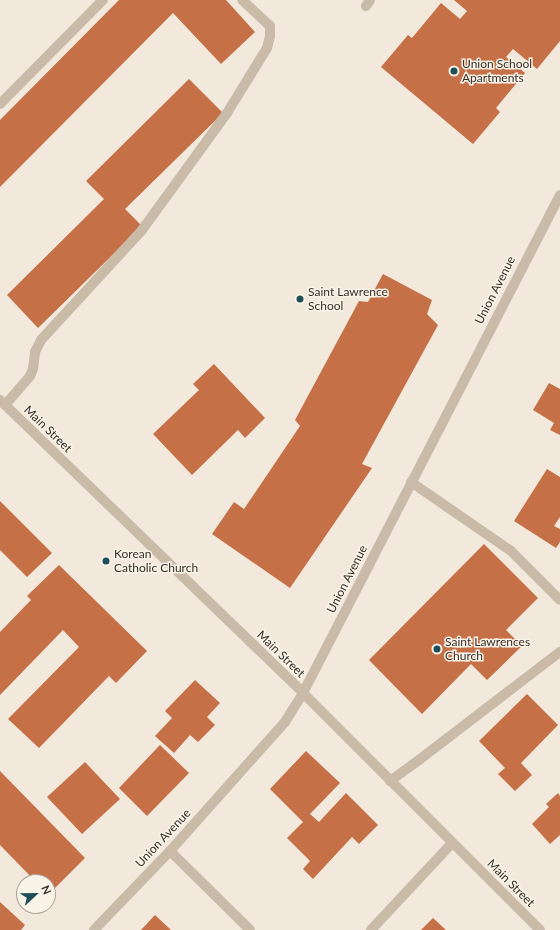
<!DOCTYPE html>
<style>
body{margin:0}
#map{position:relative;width:560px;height:930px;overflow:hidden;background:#f2e9dc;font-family:Lato,sans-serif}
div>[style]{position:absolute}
.building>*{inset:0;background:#c57046}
.minor>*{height:10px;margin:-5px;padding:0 5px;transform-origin:5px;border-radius:5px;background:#cabaa8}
.dots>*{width:11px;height:11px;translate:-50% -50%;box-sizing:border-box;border:2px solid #f9f3e8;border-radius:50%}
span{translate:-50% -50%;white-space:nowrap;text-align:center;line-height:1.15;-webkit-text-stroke:3px #f9f3e8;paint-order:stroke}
.poi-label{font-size:12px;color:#372e28}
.left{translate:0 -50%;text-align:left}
.street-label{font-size:12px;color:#372e28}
.north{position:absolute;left:16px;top:874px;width:40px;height:40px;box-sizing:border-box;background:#f9f3e8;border:1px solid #aba49b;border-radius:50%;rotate:68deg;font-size:11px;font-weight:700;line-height:16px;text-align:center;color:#372e28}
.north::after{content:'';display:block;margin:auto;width:14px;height:18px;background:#1e4f58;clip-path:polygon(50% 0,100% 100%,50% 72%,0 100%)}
</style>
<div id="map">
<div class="building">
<i style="clip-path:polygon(119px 0,226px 0,255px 32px,221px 64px,173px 13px,0 187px,0 120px)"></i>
<i style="clip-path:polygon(454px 0,560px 0,560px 41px,537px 69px,513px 49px,506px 57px,525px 73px,496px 108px,500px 112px,473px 144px,381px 67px,408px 35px,412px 38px,441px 3px,460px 19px,467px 11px)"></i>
<i style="clip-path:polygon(189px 79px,223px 113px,125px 209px,142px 226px,38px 328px,7px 295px,104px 199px,86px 181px)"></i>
<i style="clip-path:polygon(383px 274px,432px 300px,427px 314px,438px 325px,362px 464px,372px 468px,290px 588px,212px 534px,234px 502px,244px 509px,300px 426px,295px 420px,359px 301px,368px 302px)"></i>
<i style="clip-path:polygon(214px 364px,265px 418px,245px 438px,238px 430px,192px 475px,153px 434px,199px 390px,193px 384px)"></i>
<i style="clip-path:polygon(549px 383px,560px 389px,560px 435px,550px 430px,554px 423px,533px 410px)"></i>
<i style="clip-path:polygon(547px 469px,560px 477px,560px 517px,554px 526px,560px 529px,560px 542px,556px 548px,514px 521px)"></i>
<i style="clip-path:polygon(0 501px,52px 553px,27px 577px,0 550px)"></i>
<i style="clip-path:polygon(484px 544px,538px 598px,506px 630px,522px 646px,487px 680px,471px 664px,422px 714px,369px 660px)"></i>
<i style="clip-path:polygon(59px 565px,147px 651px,116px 683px,109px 676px,39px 748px,8px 719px,79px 647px,63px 630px,0 695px,0 632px,31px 600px,27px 596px)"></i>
<i style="clip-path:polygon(195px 680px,220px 703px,207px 717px,215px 725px,198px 742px,190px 735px,174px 753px,155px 736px,172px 718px,165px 711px)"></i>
<i style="clip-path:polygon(527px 694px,558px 725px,521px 763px,532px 775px,515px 791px,498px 774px,505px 768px,479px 741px)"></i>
<i style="clip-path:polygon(160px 745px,189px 773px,147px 816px,119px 788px)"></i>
<i style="clip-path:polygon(306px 751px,340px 783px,310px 814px,319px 822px,346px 793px,378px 825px,359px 844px,352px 837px,313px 879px,303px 869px,310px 861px,287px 838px,303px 822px,270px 789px)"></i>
<i style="clip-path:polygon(85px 762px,120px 799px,82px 834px,47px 797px)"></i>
<i style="clip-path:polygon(0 771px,85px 858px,48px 895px,48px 882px,36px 882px,0 845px)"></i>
<i style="clip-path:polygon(558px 793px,560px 796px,560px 835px,550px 844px,532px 824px,549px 807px,546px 804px)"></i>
<i style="clip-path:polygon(0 902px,25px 925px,21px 930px,0 930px)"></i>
<i style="clip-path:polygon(155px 915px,171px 930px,141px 930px)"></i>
<i style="clip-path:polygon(433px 918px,446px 930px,421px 930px)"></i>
</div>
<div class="minor">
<i style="left:366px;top:6px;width:7px;rotate:-56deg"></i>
<i style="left:0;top:104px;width:146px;rotate:-45.3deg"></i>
<i style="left:0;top:400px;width:421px;rotate:44deg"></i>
<i style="left:303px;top:693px;width:335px;rotate:45deg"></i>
<i style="left:5px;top:405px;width:38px;rotate:-49deg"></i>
<i style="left:30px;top:376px;width:8px;rotate:-67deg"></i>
<i style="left:33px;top:369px;width:17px;rotate:-83deg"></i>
<i style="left:35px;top:352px;width:13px;rotate:-63deg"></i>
<i style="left:41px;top:340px;width:149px;rotate:-47.4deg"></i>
<i style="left:142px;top:230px;width:145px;rotate:-54deg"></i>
<i style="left:227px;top:113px;width:76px;rotate:-58.4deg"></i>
<i style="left:267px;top:48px;width:12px;rotate:-76deg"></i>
<i style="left:270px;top:36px;width:10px;rotate:-90deg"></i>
<i style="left:270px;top:26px;width:38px;rotate:-137deg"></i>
<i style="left:411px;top:482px;width:121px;rotate:34.6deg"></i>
<i style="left:511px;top:551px;width:69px;rotate:45deg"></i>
<i style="left:390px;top:781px;width:36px;rotate:-36deg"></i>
<i style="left:419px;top:760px;width:178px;rotate:-37.5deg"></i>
<i style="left:170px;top:851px;width:112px;rotate:44.6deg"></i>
<i style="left:94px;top:930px;width:110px;rotate:-46.1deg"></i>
<i style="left:170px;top:851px;width:173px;rotate:-48.3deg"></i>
<i style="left:285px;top:722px;width:34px;rotate:-58deg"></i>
<i style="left:303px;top:693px;width:560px;rotate:-62.7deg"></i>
<i style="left:371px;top:930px;width:119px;rotate:-47deg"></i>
</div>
<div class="dots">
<i style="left:454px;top:71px;background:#1e4f58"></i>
<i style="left:300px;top:299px;background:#1e4f58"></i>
<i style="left:106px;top:561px;background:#1e4f58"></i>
<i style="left:437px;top:649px;background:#1e4f58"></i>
</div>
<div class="poi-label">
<span class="left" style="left:462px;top:71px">Union School<br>Apartments</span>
<span class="left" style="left:308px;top:299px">Saint Lawrence<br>School</span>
<span class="left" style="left:114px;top:561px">Korean<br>Catholic Church</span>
<span class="left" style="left:445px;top:649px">Saint Lawrences<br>Church</span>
</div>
<div class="street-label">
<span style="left:495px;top:290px;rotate:-63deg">Union Avenue</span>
<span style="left:48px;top:429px;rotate:44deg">Main Street</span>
<span style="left:347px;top:579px;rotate:-63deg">Union Avenue</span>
<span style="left:281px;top:654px;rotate:44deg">Main Street</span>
<span style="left:163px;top:838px;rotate:-47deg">Union Avenue</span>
<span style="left:511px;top:883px;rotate:45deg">Main Street</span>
</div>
<div class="north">N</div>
</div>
